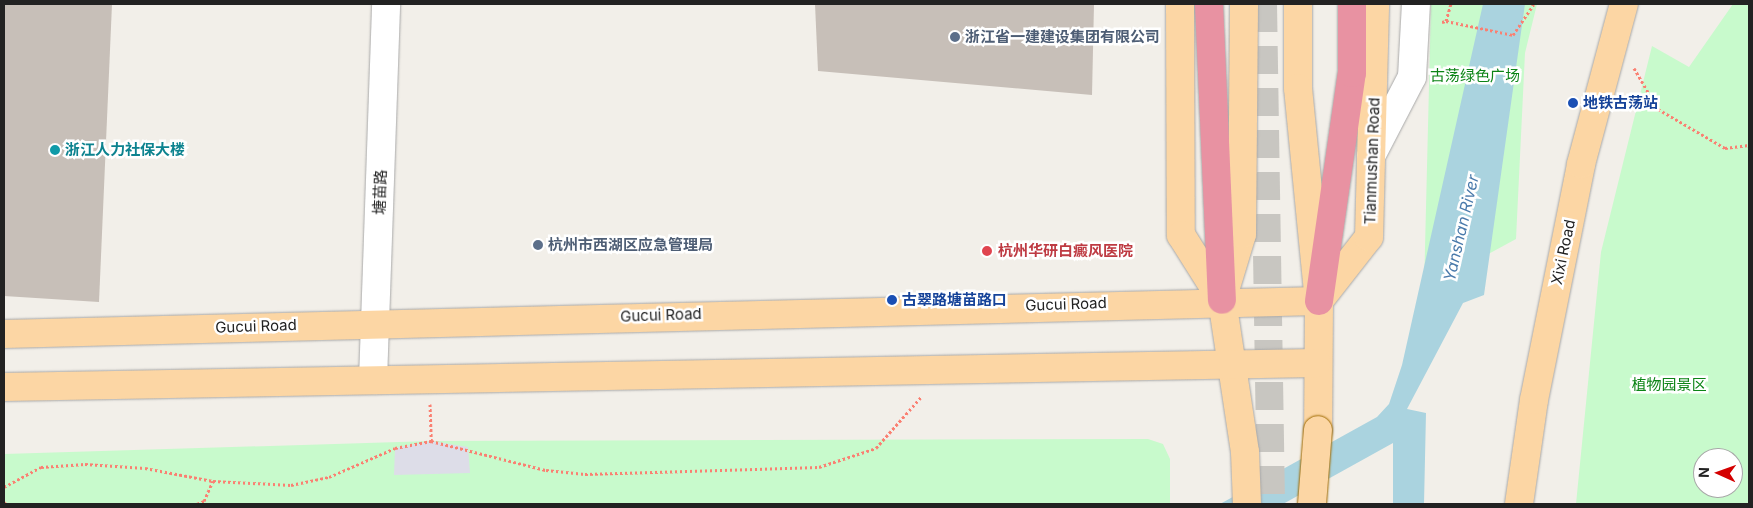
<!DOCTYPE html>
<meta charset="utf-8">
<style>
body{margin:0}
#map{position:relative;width:1753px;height:508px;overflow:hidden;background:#f2efe9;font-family:Inter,"Noto Sans SC",sans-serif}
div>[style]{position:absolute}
.park>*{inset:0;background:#c8facc}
.plaza>*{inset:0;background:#dddde8}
.water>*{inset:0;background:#aad3df}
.building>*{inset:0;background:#c7bfb8}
.highway-tunnel>*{height:28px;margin-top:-14px;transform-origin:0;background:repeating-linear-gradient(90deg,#c8c6c1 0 28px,transparent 0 42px)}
.path>*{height:3px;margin-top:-1.5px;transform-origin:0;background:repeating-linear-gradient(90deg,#fa8072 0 2.5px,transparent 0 5px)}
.roads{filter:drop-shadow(0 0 1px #a9a9a9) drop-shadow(0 0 1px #a9a9a9)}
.minor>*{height:28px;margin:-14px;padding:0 14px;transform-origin:14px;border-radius:14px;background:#fff}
.major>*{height:28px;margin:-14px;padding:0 14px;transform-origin:14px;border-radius:14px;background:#fcd6a4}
.highway>*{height:28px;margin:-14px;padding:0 14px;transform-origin:14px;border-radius:14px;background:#e892a2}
.path-bridge>*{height:3px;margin-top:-1.5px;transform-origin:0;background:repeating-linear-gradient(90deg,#fa8072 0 2.5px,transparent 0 5px)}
.bridges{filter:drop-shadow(0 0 1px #a06b00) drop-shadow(0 0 1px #a06b00)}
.major-bridge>*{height:28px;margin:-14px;padding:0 14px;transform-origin:14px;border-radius:14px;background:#fcd6a4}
.dots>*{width:14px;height:14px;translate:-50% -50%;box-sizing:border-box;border:2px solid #fff;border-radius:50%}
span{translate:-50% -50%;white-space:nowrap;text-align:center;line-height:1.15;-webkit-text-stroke:5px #fff;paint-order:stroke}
.service-label{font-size:15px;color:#4e5e75;font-weight:700}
.left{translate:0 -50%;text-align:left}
.park-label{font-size:15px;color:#0c8416}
.transit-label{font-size:15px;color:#164399;font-weight:700}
.culture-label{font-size:15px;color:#0d838f;font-weight:700}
.street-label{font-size:15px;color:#222}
.health-label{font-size:15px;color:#be3a42;font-weight:700}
.water-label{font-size:16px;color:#4a7aab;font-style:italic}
.frame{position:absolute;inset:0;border:5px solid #222;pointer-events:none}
.north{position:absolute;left:1693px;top:448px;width:50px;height:50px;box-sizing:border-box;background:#fff;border:1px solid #a7a7a7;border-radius:50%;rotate:272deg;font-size:14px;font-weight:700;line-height:20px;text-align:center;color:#222}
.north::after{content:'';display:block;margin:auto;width:18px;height:22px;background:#d40000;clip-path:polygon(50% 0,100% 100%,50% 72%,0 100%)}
</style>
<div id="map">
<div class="park">
<i style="clip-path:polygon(1431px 4px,1537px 4px,1525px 53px,1516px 239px,1424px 289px)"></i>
<i style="clip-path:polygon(evenodd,1733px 4px,1749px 4px,1749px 504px,1576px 504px,1601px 252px,1652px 46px,1689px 67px,1733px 4px,1703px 458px,1733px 458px,1733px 488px,1703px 488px,1703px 458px)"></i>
<i style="clip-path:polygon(1148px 439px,1163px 444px,1170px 459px,1170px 504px,4px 504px,4px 454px,431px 441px)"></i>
</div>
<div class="plaza">
<i style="clip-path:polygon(431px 441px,468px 447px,470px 473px,394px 475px,395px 448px)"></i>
</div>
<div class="water">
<i style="clip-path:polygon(1483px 4px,1525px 4px,1484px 295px,1463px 303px,1407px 409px,1426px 413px,1424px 504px,1393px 504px,1393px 443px,1283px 504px,1220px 504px,1377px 417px,1389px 404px,1402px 365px)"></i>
</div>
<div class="building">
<i style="clip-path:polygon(4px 4px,112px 4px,99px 302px,4px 296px)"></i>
<i style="clip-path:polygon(815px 4px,1094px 4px,1092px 95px,818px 71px)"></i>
</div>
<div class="highway-tunnel">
<i style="left:1263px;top:4px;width:500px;rotate:89.08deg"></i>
</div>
<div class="path">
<i style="left:1442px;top:22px;width:4px;rotate:-14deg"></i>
<i style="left:1446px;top:21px;width:18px;rotate:-74deg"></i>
<i style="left:1513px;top:35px;width:37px;rotate:-56deg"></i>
<i style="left:1634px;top:68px;width:48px;rotate:59.7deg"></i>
<i style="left:1658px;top:109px;width:78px;rotate:30.2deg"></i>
<i style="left:1725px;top:148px;width:24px;rotate:-7deg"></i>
<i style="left:430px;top:404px;width:37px;rotate:88deg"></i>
<i style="left:4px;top:487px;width:42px;rotate:-28.4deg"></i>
<i style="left:41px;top:467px;width:44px;rotate:-3.9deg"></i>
<i style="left:85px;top:464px;width:60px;rotate:3.8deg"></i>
<i style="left:145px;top:468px;width:69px;rotate:10.8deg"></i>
<i style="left:213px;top:481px;width:78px;rotate:2.9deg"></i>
<i style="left:291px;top:485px;width:39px;rotate:-12deg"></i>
<i style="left:329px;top:477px;width:72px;rotate:-23.7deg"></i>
<i style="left:395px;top:448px;width:37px;rotate:-11deg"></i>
<i style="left:431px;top:441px;width:119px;rotate:14.2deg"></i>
<i style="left:546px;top:470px;width:39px;rotate:6deg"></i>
<i style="left:585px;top:474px;width:234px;rotate:-1.7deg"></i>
<i style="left:819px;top:467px;width:60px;rotate:-18.4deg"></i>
<i style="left:876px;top:448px;width:69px;rotate:-48.5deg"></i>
<i style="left:4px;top:502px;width:3px;rotate:45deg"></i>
<i style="left:197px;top:504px;width:8px;rotate:-23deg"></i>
<i style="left:204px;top:501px;width:22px;rotate:-66deg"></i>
</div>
<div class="roads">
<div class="minor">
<i style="left:1371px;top:156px;width:89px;rotate:-62.6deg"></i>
<i style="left:1412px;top:77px;width:73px;rotate:-86.9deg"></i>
<i style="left:373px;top:380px;width:376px;rotate:-88deg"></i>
</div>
<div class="major">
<i style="left:1180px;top:4px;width:231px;rotate:89.8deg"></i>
<i style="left:1181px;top:235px;width:77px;rotate:57.8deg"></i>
<i style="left:1222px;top:300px;width:154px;rotate:81.4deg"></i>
<i style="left:1245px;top:452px;width:52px;rotate:87.8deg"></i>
<i style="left:1298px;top:4px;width:84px;rotate:90deg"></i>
<i style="left:1298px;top:88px;width:214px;rotate:84.4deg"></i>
<i style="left:1319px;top:301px;width:129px;rotate:90.4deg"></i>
<i style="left:1223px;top:297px;width:66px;rotate:-73.2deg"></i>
<i style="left:1242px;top:234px;width:230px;rotate:-89.5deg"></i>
<i style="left:1319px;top:301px;width:81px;rotate:-52deg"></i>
<i style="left:1369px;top:237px;width:233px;rotate:-88.5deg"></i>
<i style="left:4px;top:334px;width:1315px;rotate:-1.44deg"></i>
<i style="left:4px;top:387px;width:1313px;rotate:-1.05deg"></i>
<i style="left:1519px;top:504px;width:105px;rotate:-81.8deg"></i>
<i style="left:1534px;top:400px;width:241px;rotate:-78.7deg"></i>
<i style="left:1581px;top:164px;width:166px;rotate:-75deg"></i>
</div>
<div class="highway">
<i style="left:1209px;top:4px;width:296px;rotate:87.5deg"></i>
<i style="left:1319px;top:301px;width:230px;rotate:-81.8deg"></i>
<i style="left:1352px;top:73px;width:69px;rotate:-90deg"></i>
</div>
</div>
<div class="path-bridge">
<i style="left:1446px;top:21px;width:68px;rotate:11.8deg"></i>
</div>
<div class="bridges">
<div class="major-bridge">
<i style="left:1312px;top:504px;width:74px;rotate:-85.4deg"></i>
</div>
</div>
<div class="dots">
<i style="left:955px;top:37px;background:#5c6f8a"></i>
<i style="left:1573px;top:103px;background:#1a4fb4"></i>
<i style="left:55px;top:150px;background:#0f9aa8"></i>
<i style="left:538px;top:245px;background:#5c6f8a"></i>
<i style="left:987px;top:251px;background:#e0444e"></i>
<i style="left:892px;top:300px;background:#1a4fb4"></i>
</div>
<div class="service-label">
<span class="left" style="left:965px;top:37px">浙江省一建建设集团有限公司</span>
<span class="left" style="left:548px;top:245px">杭州市西湖区应急管理局</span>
</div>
<div class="park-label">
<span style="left:1475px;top:76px">古荡绿色广场</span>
<span style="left:1669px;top:385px">植物园景区</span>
</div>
<div class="transit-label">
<span class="left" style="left:1583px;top:103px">地铁古荡站</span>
<span class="left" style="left:902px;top:300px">古翠路塘苗路口</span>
</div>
<div class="culture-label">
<span class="left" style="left:65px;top:150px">浙江人力社保大楼</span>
</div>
<div class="street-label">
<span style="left:1372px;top:161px;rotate:-88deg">Tianmushan Road</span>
<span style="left:380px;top:192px;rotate:-88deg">塘苗路</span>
<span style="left:1563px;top:252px;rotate:-78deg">Xixi Road</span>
<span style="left:1066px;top:304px;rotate:-2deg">Gucui Road</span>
<span style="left:661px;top:315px;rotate:-2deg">Gucui Road</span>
<span style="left:256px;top:326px;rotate:-2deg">Gucui Road</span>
</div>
<div class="health-label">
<span class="left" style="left:998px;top:251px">杭州华研白癜风医院</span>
</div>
<div class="water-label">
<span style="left:1461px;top:228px;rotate:-77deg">Yanshan River</span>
</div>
<div class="frame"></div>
<div class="north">N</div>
</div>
